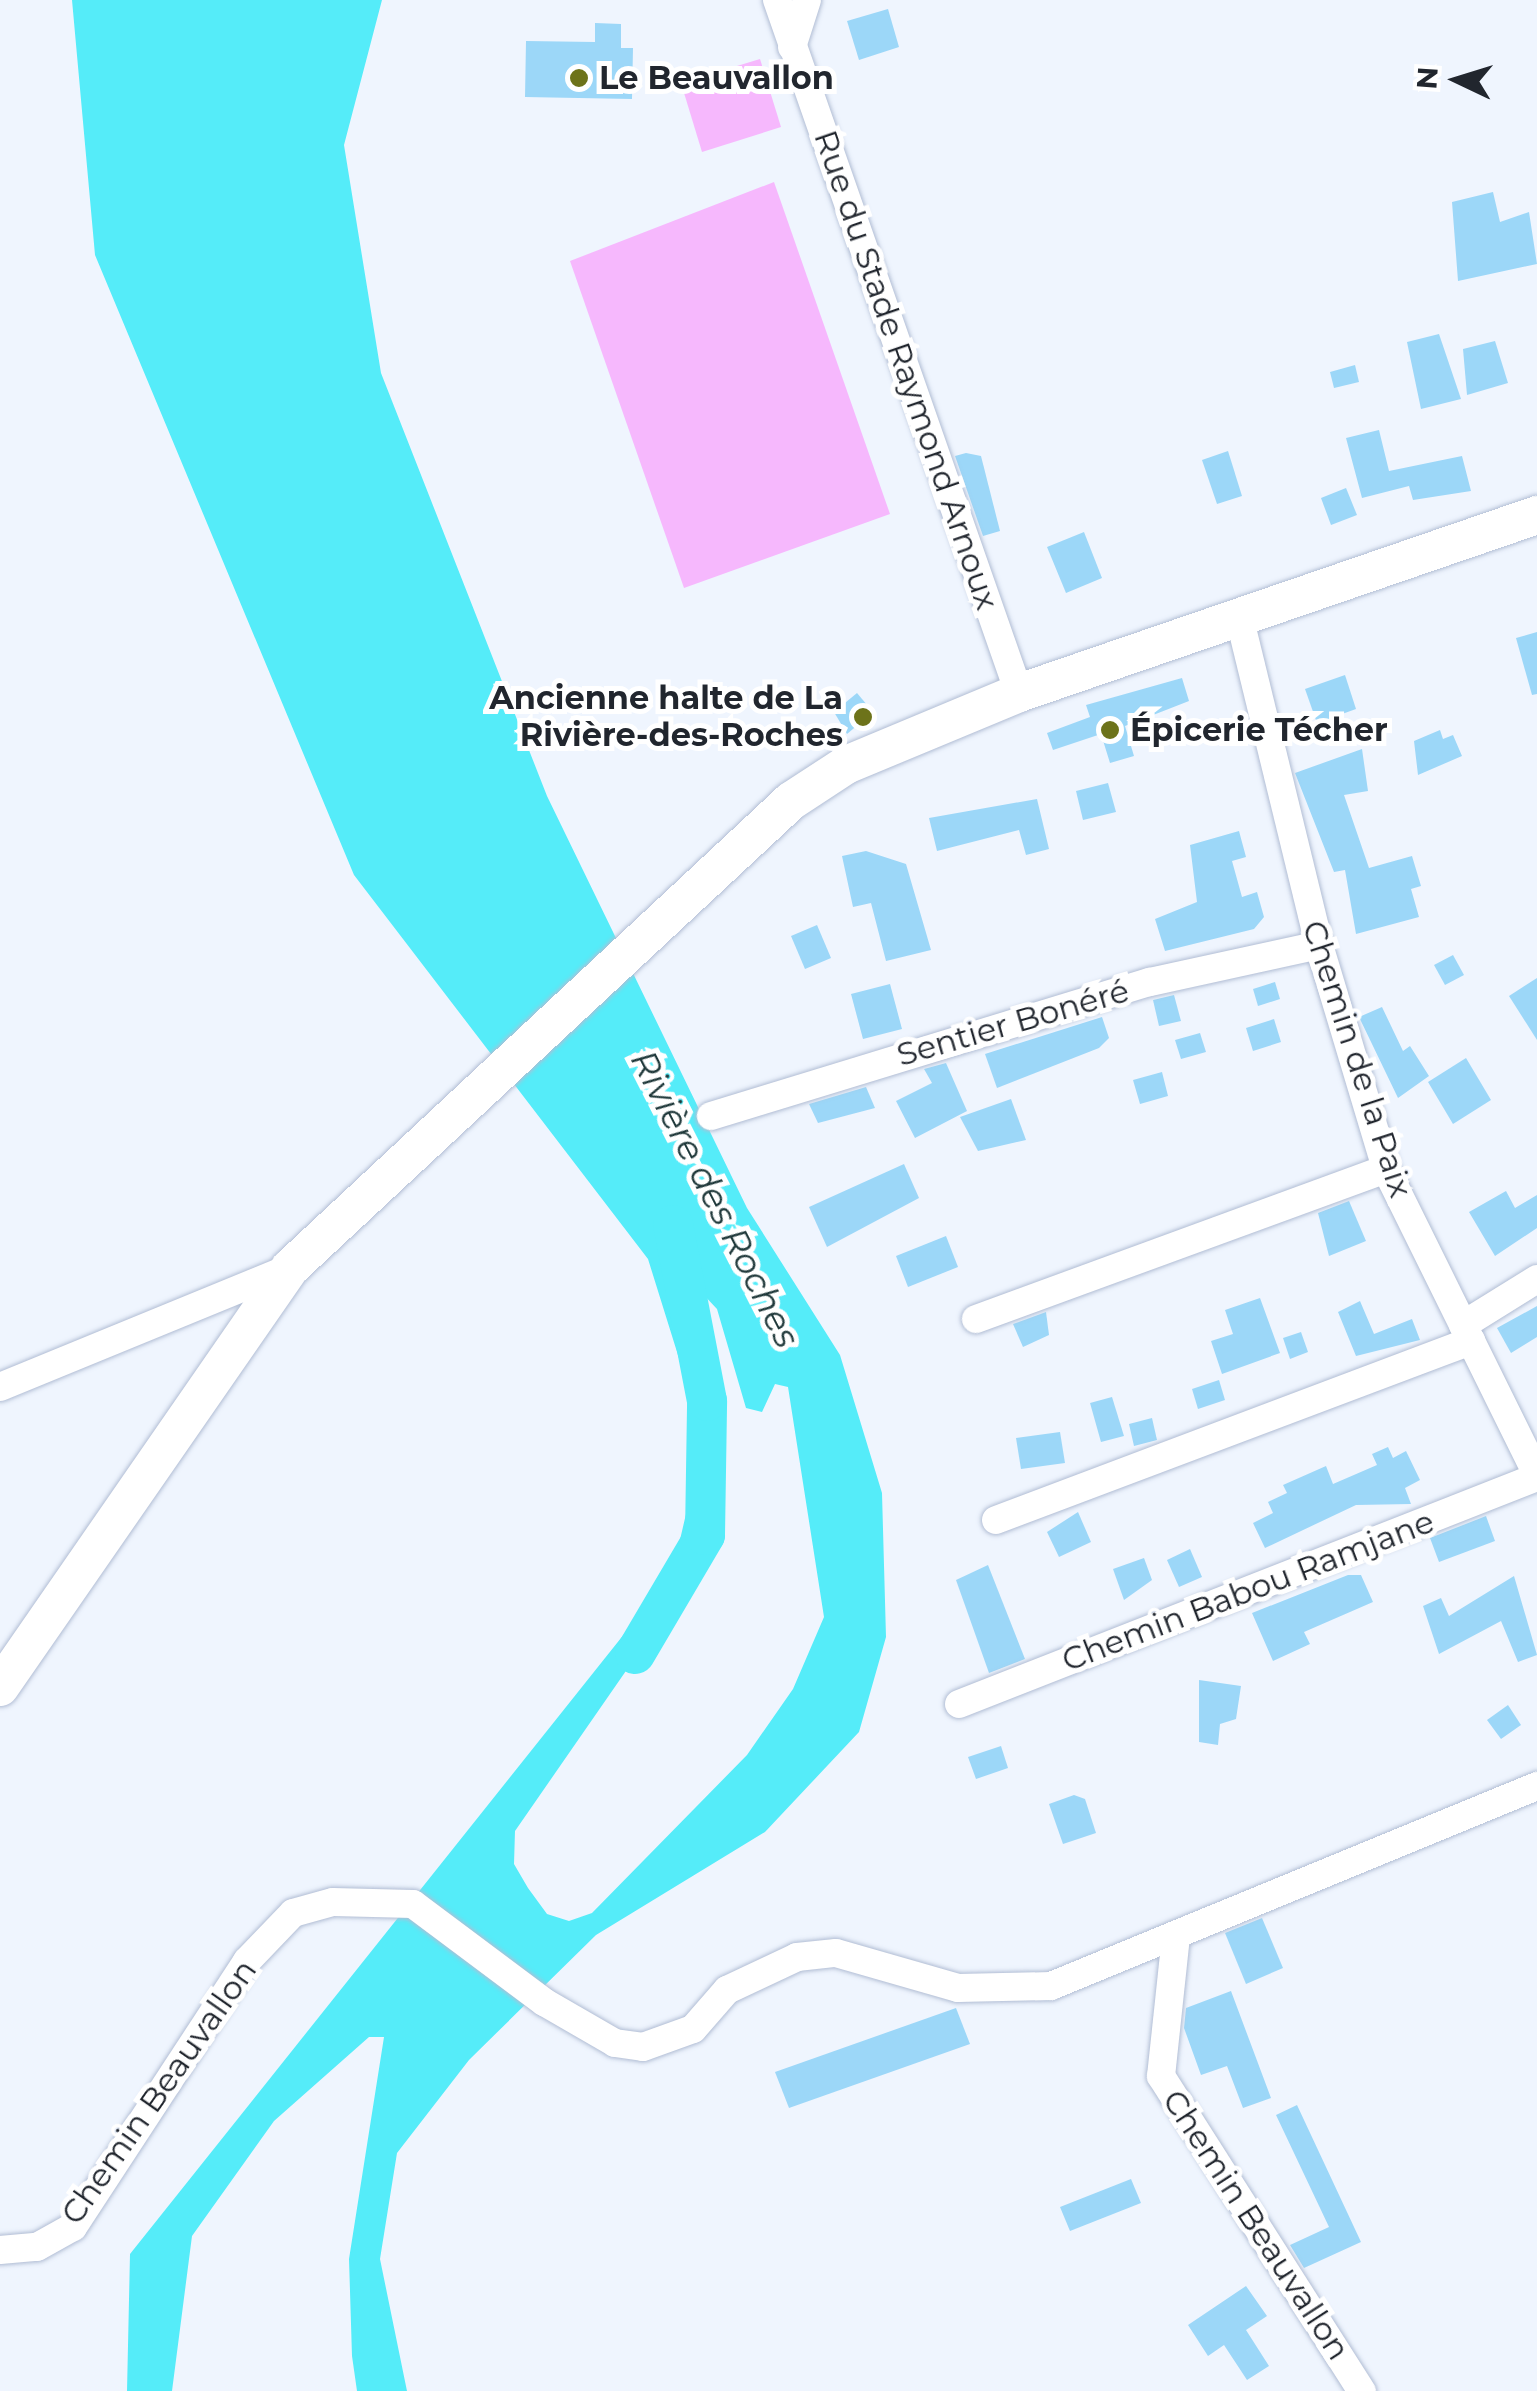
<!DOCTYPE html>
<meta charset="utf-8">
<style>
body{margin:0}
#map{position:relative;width:1537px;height:2391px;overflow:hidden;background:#eff5fe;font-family:Montserrat,sans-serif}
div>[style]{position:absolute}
.green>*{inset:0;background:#f6b8fd}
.water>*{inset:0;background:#55ecf9}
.river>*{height:40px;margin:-20px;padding:0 20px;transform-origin:20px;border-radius:20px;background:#55ecf9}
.building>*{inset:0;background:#9cd7f8}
.roads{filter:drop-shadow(0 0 2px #b1bdd4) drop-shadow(0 0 2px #b1bdd4)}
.minor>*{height:28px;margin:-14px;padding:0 14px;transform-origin:14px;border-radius:14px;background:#fff}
.secondary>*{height:38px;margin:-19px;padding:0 19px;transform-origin:19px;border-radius:19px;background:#fff}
.dots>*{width:28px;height:28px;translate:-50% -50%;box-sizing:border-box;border:5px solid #fff;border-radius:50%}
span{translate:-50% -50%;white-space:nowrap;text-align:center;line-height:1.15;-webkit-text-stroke:10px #fff;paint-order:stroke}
.poi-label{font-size:32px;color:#21262e;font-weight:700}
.left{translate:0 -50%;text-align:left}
.right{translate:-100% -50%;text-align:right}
.street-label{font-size:32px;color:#21262e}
.water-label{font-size:35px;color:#20393b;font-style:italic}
.north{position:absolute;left:1407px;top:30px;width:100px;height:100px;-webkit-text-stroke:8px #fff;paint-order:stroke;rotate:274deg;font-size:28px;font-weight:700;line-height:40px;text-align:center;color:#21262e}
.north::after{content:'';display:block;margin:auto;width:35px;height:45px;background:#21262e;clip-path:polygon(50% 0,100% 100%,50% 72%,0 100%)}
</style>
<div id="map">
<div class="green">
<i style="clip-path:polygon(760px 59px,781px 127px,702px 152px,681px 83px)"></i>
<i style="clip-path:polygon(774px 182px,890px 514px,684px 588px,570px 261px)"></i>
</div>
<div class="water">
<i style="clip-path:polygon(evenodd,72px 0,382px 0,344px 145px,381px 373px,547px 796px,747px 1208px,840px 1355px,882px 1493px,886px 1637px,859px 1732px,765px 1832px,596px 1935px,469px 2060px,397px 2153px,380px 2259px,407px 2391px,357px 2391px,352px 2356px,349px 2259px,384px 2037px,369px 2037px,274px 2121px,192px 2236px,172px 2391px,127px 2391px,130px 2254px,672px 1574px,693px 1484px,687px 1384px,648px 1259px,354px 875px,95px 255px,72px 0,686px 1276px,717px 1309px,746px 1408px,762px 1412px,775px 1384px,788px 1387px,824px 1617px,793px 1689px,747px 1755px,592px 1913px,569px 1921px,547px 1914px,528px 1888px,514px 1864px,515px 1831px,646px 1642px,705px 1535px,713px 1454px,677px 1287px,686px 1276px)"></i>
</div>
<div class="river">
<i style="left:635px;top:1654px;width:138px;rotate:-59.5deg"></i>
<i style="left:705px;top:1535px;width:134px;rotate:-89.1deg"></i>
<i style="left:707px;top:1401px;width:179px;rotate:-100.9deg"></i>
</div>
<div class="building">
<i style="clip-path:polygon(888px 9px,899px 47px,859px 60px,847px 21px)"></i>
<i style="clip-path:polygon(595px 23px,621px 24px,621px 48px,633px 48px,632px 99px,525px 97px,526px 41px,595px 42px)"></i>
<i style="clip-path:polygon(1493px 192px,1500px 222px,1529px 212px,1537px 264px,1458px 281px,1452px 202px)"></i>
<i style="clip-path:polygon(1439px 334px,1461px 399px,1421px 409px,1407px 342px)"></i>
<i style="clip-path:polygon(1495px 341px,1508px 383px,1467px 395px,1463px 349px)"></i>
<i style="clip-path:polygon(1355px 365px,1359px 382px,1334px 388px,1330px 372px)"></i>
<i style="clip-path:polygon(1379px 430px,1389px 471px,1462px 456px,1471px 491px,1413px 500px,1409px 486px,1362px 498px,1346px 438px)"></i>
<i style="clip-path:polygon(1228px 451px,1242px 496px,1217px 504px,1202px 460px)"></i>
<i style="clip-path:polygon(966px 453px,981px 456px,1000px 531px,983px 536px,955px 456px)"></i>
<i style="clip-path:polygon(1346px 488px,1357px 515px,1331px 525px,1321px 498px)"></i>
<i style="clip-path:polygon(1084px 532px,1102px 578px,1066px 593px,1047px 547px)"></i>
<i style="clip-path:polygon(1537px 632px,1537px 694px,1532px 695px,1516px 638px)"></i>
<i style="clip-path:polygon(1345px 675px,1356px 709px,1317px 723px,1305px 689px)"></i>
<i style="clip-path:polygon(1182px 678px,1189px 701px,1125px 726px,1134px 756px,1110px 763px,1101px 734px,1053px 750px,1047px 733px,1090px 717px,1086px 705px)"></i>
<i style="clip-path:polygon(857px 693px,873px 712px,847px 734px,834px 712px)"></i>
<i style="clip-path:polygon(1440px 730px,1443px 739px,1453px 735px,1462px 756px,1418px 775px,1414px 741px)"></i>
<i style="clip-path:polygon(1362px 749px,1368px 791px,1344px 795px,1369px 868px,1412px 856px,1421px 886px,1411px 889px,1419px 917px,1356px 934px,1345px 870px,1334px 872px,1295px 773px)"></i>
<i style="clip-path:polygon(1108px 783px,1116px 812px,1083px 820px,1076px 791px)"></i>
<i style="clip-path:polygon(1037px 799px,1049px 849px,1026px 855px,1019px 830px,937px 851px,929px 818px)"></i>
<i style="clip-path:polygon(1239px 831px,1246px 857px,1232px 861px,1242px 897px,1257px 892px,1264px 917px,1254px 929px,1165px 951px,1155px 919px,1197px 902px,1190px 845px)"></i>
<i style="clip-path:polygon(866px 851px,906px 864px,931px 950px,886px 961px,871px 903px,853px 907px,842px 856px)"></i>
<i style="clip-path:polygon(817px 925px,831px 958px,805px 969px,791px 936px)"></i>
<i style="clip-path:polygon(1453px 955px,1464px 975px,1445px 985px,1434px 965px)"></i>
<i style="clip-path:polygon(1537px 978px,1537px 1040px,1509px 996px)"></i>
<i style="clip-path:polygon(1275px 982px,1280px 999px,1258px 1006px,1253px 989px)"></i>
<i style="clip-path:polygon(890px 984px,902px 1029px,863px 1039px,851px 994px)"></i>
<i style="clip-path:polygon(1174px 995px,1181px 1021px,1159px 1026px,1153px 1000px)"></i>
<i style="clip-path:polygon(1382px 1007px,1403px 1051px,1410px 1046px,1429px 1076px,1398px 1098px,1359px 1017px)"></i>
<i style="clip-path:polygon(1102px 1017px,1109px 1038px,1099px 1048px,997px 1088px,985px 1054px)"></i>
<i style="clip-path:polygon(1274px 1019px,1281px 1042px,1253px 1051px,1246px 1028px)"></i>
<i style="clip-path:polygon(1200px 1033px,1206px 1052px,1181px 1059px,1175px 1040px)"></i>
<i style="clip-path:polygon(1466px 1058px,1491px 1100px,1453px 1124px,1428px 1082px)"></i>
<i style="clip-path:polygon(946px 1063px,967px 1111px,915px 1138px,896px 1101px,932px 1083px,924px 1069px)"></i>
<i style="clip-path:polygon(1162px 1072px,1168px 1096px,1140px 1104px,1133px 1080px)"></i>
<i style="clip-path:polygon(866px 1087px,875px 1108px,818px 1123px,809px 1104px)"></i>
<i style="clip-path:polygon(1011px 1099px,1026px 1140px,978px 1151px,960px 1117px)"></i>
<i style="clip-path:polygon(904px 1164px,919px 1198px,827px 1247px,809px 1207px)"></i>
<i style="clip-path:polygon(1506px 1191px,1515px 1208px,1537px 1195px,1537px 1228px,1495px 1256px,1469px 1212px)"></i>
<i style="clip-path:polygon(1349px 1201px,1366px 1241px,1329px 1256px,1318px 1213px)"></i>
<i style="clip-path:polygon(946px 1236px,958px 1267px,908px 1287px,896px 1256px)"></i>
<i style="clip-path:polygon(1260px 1298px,1280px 1353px,1222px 1374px,1211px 1341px,1233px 1334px,1225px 1310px)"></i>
<i style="clip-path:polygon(1360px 1301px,1374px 1334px,1412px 1319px,1420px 1340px,1356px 1356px,1338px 1312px)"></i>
<i style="clip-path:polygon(1537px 1306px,1537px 1337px,1511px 1353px,1497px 1328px)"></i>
<i style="clip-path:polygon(1046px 1312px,1049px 1335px,1023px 1347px,1013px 1324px)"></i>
<i style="clip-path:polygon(1301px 1332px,1308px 1352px,1290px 1359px,1283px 1338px)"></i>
<i style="clip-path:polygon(1219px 1380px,1225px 1400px,1198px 1409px,1192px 1389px)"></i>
<i style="clip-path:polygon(1112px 1397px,1124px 1436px,1101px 1442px,1090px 1403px)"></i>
<i style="clip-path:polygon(1152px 1418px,1157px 1440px,1134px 1446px,1129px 1424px)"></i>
<i style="clip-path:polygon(1060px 1432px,1065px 1463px,1021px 1469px,1016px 1438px)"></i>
<i style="clip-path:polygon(1388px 1447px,1393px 1458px,1406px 1451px,1420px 1480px,1405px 1488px,1411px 1504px,1356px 1505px,1265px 1548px,1253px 1523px,1273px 1513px,1268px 1502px,1287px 1493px,1283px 1485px,1326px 1466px,1333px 1484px,1377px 1465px,1372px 1454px)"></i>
<i style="clip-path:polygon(1078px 1512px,1091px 1542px,1059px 1557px,1047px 1532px)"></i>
<i style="clip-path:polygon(1486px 1516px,1495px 1541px,1439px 1562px,1430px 1538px)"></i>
<i style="clip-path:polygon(1190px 1549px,1202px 1577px,1179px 1587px,1167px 1560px)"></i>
<i style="clip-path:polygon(1144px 1558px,1152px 1580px,1124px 1600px,1113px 1569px)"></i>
<i style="clip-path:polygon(988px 1565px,1025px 1659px,989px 1673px,956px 1580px)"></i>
<i style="clip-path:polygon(1348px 1575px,1361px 1575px,1373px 1602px,1304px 1632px,1310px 1644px,1273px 1661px,1252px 1613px)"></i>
<i style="clip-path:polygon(1514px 1576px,1537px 1655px,1518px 1662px,1501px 1621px,1439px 1654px,1423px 1606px,1441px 1598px,1449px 1616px)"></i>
<i style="clip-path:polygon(1199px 1680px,1241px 1686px,1236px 1719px,1220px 1724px,1218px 1745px,1199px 1742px)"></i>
<i style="clip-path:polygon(1508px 1705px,1521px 1725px,1501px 1739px,1487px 1720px)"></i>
<i style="clip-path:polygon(1001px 1746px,1008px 1768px,976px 1779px,968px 1757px)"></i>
<i style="clip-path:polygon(1074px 1795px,1085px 1799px,1096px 1833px,1063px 1844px,1049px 1804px)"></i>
<i style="clip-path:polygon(1262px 1918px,1283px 1968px,1246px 1984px,1225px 1933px)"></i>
<i style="clip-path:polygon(1231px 1991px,1271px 2098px,1243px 2108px,1227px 2066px,1201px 2075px,1184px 2028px,1186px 2008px)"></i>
<i style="clip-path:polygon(956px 2008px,970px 2044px,789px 2108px,775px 2072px)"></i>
<i style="clip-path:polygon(1297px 2105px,1361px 2242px,1304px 2268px,1290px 2245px,1329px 2227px,1276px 2115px)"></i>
<i style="clip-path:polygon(1131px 2179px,1141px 2203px,1070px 2231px,1060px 2207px)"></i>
<i style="clip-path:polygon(1246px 2286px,1267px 2316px,1246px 2330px,1269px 2366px,1247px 2380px,1224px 2345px,1208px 2356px,1188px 2325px)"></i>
</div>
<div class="roads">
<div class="minor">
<i style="left:777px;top:0;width:734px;rotate:70.75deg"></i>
<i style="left:792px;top:47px;width:49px;rotate:-72.3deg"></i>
<i style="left:1240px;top:620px;width:334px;rotate:76.3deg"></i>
<i style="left:1319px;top:945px;width:234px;rotate:73.3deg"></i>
<i style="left:1386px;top:1169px;width:341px;rotate:63.7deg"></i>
<i style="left:711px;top:1116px;width:459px;rotate:-17deg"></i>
<i style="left:1150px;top:982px;width:173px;rotate:-12.3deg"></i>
<i style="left:976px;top:1319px;width:437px;rotate:-20.1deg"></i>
<i style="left:1463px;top:1325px;width:87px;rotate:-31.9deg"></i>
<i style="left:0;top:1387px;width:311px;rotate:-22.3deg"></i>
<i style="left:996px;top:1520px;width:508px;rotate:-20.65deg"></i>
<i style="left:959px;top:1704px;width:621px;rotate:-21.44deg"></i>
<i style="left:1176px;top:1936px;width:141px;rotate:96.1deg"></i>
<i style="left:1161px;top:2076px;width:374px;rotate:57.5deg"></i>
<i style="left:0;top:2250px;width:37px;rotate:-5deg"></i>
<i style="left:37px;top:2247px;width:41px;rotate:-29.1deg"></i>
<i style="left:73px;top:2227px;width:318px;rotate:-56.8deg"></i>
<i style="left:247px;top:1961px;width:66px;rotate:-46.2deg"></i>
<i style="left:293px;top:1913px;width:41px;rotate:-15.4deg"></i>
<i style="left:333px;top:1902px;width:80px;rotate:1.4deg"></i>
<i style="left:413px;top:1904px;width:164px;rotate:36.8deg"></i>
<i style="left:544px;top:2002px;width:82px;rotate:30deg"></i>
<i style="left:615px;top:2043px;width:28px;rotate:8deg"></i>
<i style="left:643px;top:2047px;width:53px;rotate:-19.8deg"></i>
<i style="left:693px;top:2029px;width:52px;rotate:-48.9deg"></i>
<i style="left:727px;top:1990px;width:77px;rotate:-25.2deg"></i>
<i style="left:797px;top:1957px;width:39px;rotate:-6deg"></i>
<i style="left:836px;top:1953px;width:127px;rotate:16deg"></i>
<i style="left:958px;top:1988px;width:93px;rotate:-1.2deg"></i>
<i style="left:1051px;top:1986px;width:526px;rotate:-22.37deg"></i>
</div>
<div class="secondary">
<i style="left:0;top:1687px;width:510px;rotate:-55.31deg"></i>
<i style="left:290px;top:1268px;width:685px;rotate:-42.99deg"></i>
<i style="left:791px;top:801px;width:66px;rotate:-33.2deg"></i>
<i style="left:846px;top:765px;width:187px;rotate:-22.6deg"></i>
<i style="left:1019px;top:693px;width:548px;rotate:-18.96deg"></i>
</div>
</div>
<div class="dots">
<i style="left:579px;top:78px;background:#6d731a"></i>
<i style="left:863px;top:717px;background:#6d731a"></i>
<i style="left:1110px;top:730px;background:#6d731a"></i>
</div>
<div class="poi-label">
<span class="left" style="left:599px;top:78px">Le Beauvallon</span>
<span class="right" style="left:843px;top:717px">Ancienne halte de La<br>Rivière-des-Roches</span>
<span class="left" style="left:1130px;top:730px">Épicerie Técher</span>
</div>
<div class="street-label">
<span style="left:906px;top:370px;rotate:71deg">Rue du Stade Raymond Arnoux</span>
<span style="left:1013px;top:1023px;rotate:-16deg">Sentier Bonéré</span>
<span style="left:1357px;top:1059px;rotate:72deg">Chemin de la Paix</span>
<span style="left:1248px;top:1591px;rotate:-21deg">Chemin Babou Ramjane</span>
<span style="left:159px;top:2092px;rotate:-55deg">Chemin Beauvallon</span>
<span style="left:1256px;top:2225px;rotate:57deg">Chemin Beauvallon</span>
</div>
<div class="water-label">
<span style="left:715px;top:1199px;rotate:63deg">Rivière des Roches</span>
</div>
<div class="north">N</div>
</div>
